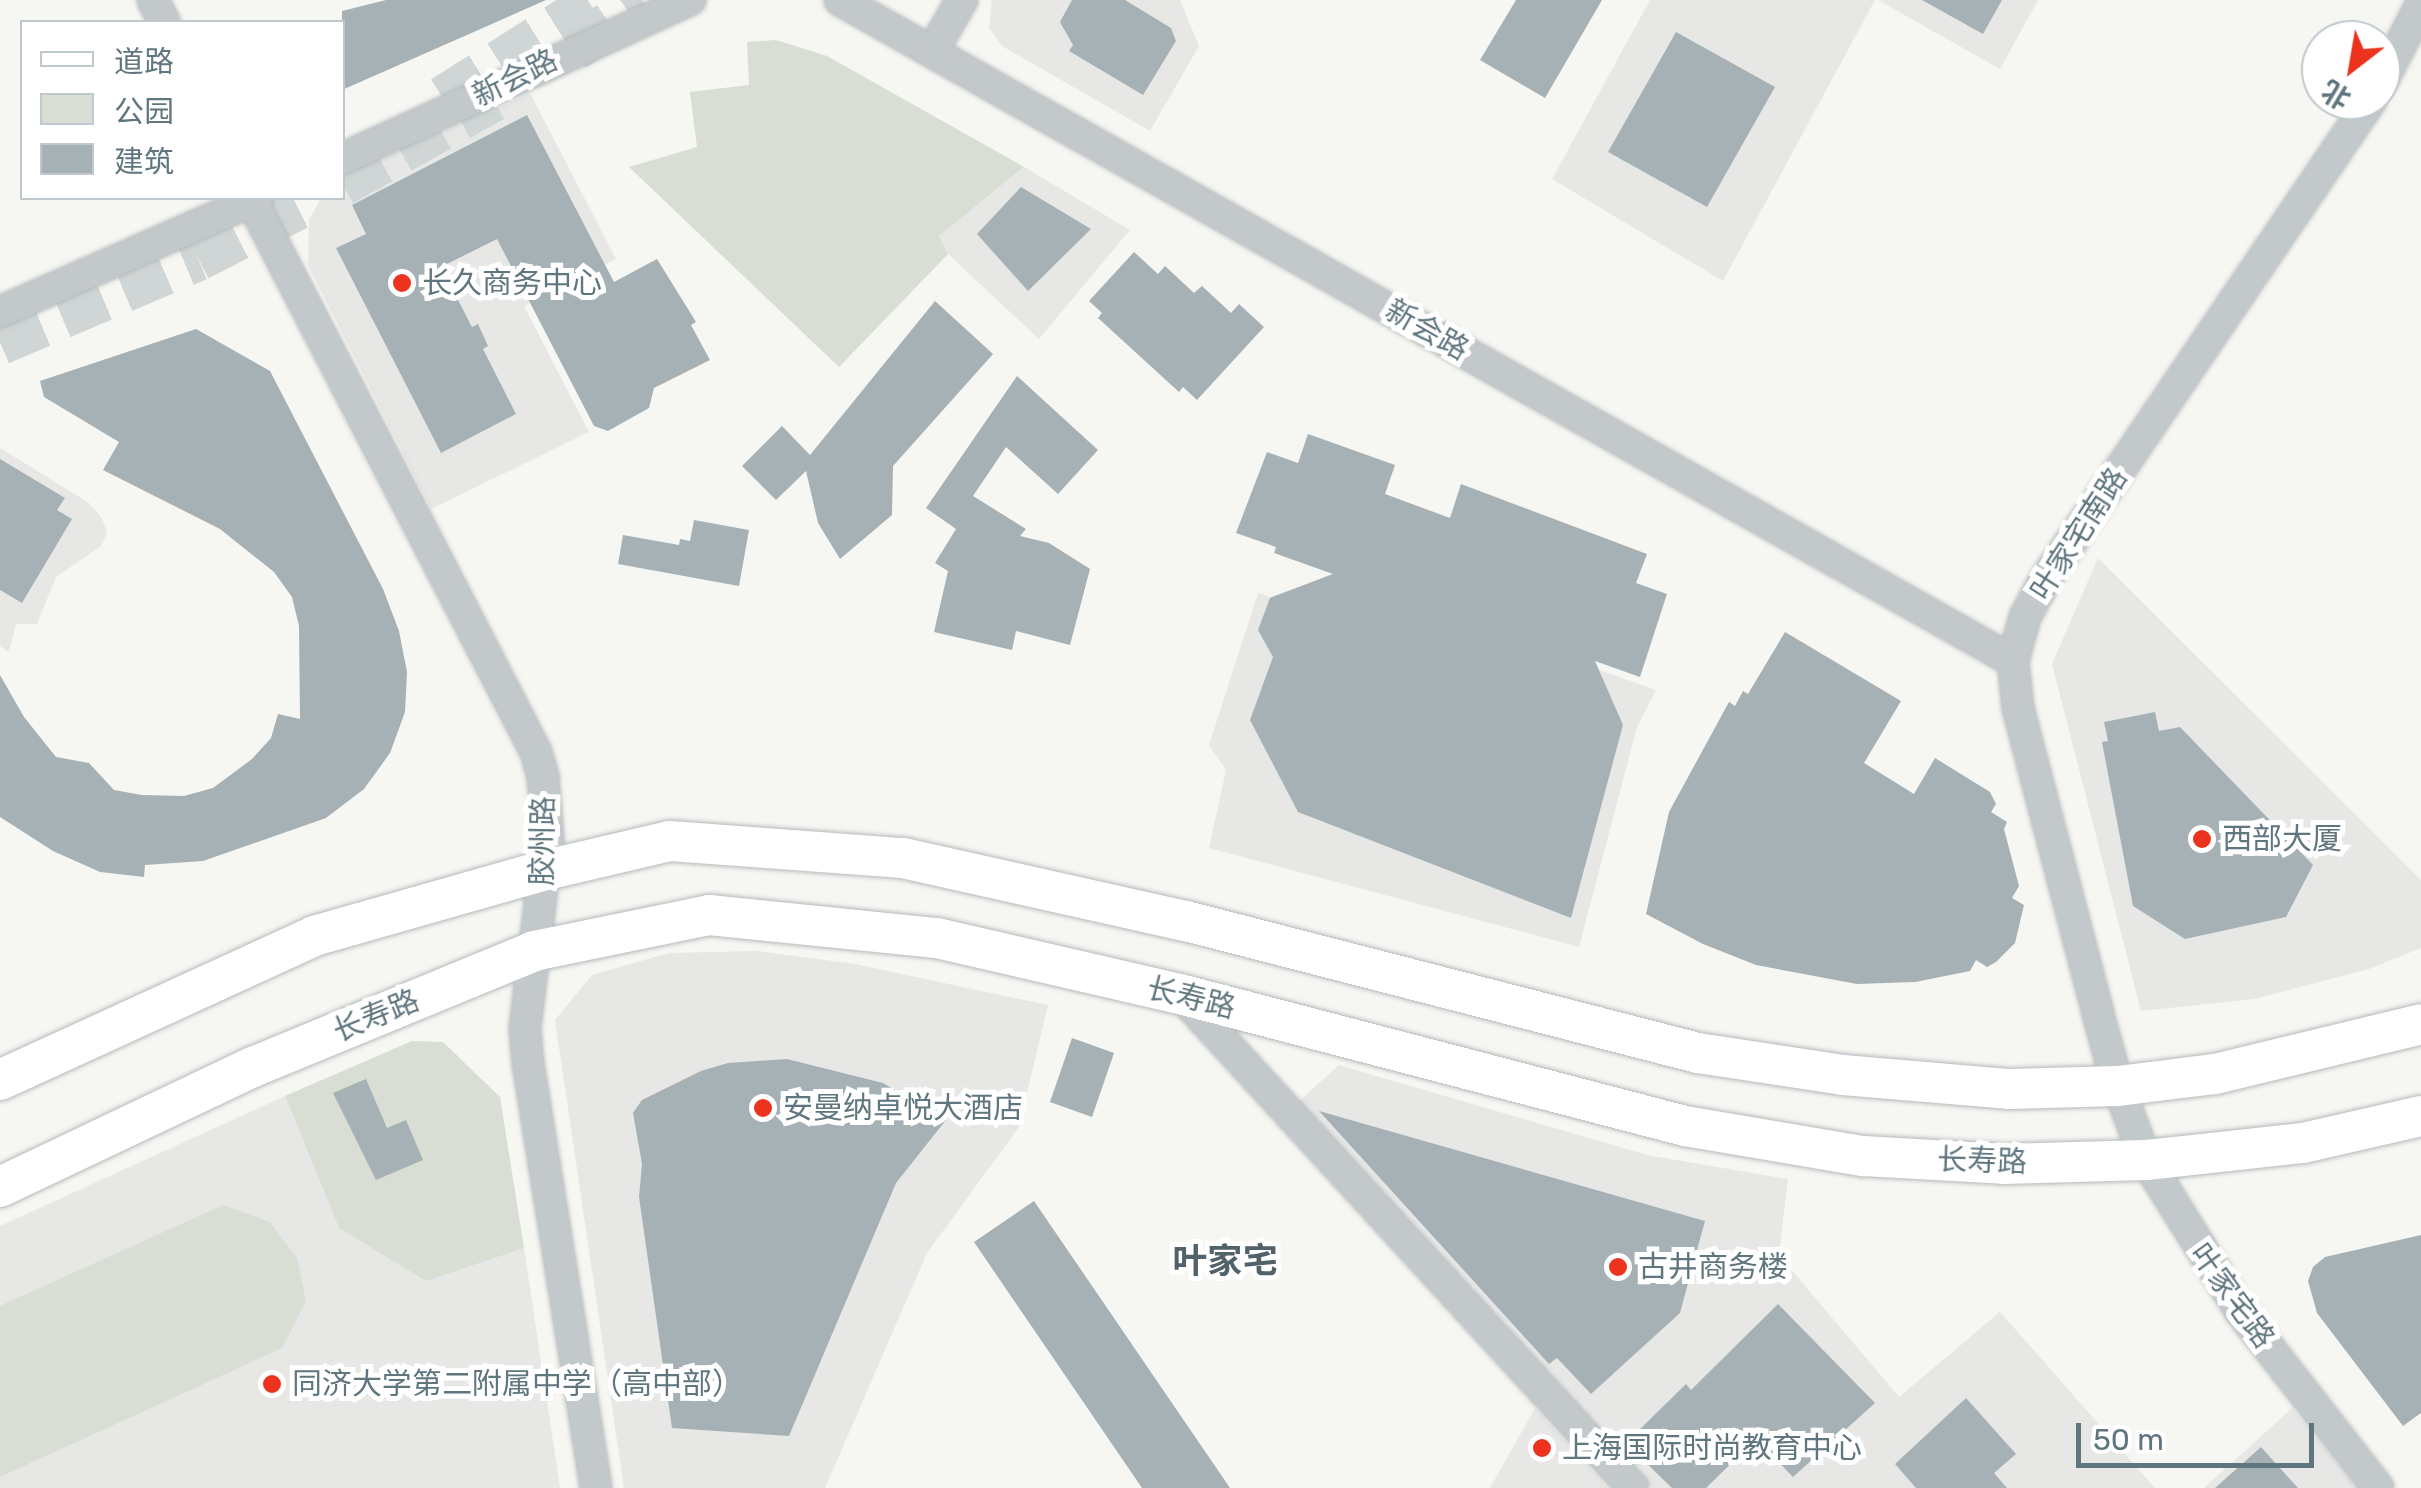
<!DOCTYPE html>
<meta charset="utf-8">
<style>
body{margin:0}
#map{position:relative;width:2421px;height:1488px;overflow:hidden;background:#f6f6f2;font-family:Rubik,"Noto Sans SC",sans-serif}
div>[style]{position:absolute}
.built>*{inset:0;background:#e7e8e6}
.green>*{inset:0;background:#d8ded3}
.building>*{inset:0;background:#a6b1b5}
.highway-tunnel>*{height:45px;margin-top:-22.5px;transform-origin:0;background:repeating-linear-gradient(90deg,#d0d6d5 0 45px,transparent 0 67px)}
.roads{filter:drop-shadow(0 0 2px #b4babc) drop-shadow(0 0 2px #b4babc)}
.minor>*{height:30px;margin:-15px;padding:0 15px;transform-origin:15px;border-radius:15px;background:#c3c8ca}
.major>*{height:40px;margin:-20px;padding:0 20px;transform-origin:20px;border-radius:20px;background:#fff}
.dots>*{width:28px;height:28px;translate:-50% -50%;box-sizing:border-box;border:5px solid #fff;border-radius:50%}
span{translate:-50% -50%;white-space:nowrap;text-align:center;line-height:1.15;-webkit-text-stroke:10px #fff;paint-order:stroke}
.street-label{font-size:30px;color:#60767f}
.poi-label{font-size:30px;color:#60767f}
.left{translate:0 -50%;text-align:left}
.quarter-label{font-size:35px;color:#52626a;font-weight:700}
.legend{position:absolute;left:20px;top:20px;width:325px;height:180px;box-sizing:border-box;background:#fff;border:2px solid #bfc8cc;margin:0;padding:12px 18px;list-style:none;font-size:30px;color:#60767f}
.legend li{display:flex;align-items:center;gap:20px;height:50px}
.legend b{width:50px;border:2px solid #bfc8cc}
.north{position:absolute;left:2301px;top:20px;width:100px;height:100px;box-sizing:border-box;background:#fff;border:2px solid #bfc8cc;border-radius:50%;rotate:211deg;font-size:28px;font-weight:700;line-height:40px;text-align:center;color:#60767f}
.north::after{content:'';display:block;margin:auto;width:35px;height:45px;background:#eb331d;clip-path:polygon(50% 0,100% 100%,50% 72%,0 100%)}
.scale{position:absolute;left:2076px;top:1423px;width:238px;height:45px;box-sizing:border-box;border:5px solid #60767f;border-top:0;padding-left:12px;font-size:30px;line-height:35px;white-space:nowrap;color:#60767f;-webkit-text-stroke:8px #fff;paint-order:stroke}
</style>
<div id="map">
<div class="built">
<i style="clip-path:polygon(992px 0,1180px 0,1199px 46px,1150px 131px,1002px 46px,989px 28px)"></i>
<i style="clip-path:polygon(1650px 0,1875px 0,1723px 281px,1552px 179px)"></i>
<i style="clip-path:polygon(1878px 0,2038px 0,2000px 69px)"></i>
<i style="clip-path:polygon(530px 93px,616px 259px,524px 306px,589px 432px,431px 509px,308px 265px,309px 220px,321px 198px,342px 198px,343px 177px)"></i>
<i style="clip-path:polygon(1024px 167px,1130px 230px,1039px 339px,948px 254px,939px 236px)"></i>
<i style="clip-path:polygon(0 448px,89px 503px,102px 518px,107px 533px,101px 546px,56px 577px,37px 624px,16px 624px,9px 652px,0 646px)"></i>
<i style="clip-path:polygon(2098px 558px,2421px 880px,2421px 948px,2369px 969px,2254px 999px,2141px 1011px,2052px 664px)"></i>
<i style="clip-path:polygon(1330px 575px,1656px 690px,1637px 727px,1579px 947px,1209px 848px,1226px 770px,1209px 745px,1258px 593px,1270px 597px)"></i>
<i style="clip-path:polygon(757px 951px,855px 964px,1048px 1005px,1019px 1127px,927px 1253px,825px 1488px,624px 1488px,555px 1020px,592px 975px,669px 953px)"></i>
<i style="clip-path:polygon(1339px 1065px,1647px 1155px,1788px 1179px,1779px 1255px,1899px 1397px,2000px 1312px,2155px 1488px,1652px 1488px,1298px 1102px)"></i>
<i style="clip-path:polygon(285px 1096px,339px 1228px,426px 1280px,524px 1248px,560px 1488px,0 1488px,0 1226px)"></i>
<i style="clip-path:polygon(1535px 1408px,1608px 1488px,1490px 1488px)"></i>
<i style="clip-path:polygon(2292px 1408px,2357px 1488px,2204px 1488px)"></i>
</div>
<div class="green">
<i style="clip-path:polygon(776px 40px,827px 56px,1024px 167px,939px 236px,948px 254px,839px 367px,629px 167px,697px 147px,690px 92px,749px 85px,747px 42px)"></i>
<i style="clip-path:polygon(412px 1041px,443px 1042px,500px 1097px,524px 1248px,426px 1281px,339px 1228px,285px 1096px)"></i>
<i style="clip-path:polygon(223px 1205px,270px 1222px,297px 1258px,306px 1301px,282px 1348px,0 1477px,0 1306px)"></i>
</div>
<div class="building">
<i style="clip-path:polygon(386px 0,546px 0,342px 90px,342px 11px)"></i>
<i style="clip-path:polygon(1072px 0,1125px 0,1171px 28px,1176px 41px,1143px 95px,1069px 51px,1073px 45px,1060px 22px)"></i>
<i style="clip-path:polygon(1516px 0,1602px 0,1545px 98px,1480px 60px)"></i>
<i style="clip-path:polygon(1922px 0,2002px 0,1983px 34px)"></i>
<i style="clip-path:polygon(1676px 32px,1775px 87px,1707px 207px,1608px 152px)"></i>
<i style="clip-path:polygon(527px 115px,614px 282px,657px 259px,696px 322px,691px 325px,710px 360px,654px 388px,649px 408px,608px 431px,594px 426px,497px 239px,441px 267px,472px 327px,478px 324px,488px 346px,483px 349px,516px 414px,441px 453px,336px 248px,366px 234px,352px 205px)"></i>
<i style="clip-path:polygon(1021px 187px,1091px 229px,1028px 291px,977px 234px)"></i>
<i style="clip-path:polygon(1134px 252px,1158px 274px,1165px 266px,1194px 293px,1202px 286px,1231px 313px,1239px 304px,1264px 327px,1197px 400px,1183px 387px,1179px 392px,1098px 318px,1102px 313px,1089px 301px)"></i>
<i style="clip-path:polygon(935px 301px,993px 354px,893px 466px,892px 515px,840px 559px,818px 523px,806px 471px,776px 500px,742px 466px,782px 426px,810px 455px)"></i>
<i style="clip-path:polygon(196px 329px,270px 371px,383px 589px,399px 631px,407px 672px,405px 712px,390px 753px,364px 789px,326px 818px,203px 861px,145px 865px,144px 877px,100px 872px,53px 851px,0 817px,0 675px,24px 717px,56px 757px,89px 763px,114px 790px,142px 795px,184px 796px,213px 788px,252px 759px,271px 738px,278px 714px,300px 719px,299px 626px,292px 597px,274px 572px,220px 529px,103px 470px,119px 442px,44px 397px,40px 381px)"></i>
<i style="clip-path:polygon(1017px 376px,1098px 450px,1058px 494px,1006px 447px,973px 496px,1026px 529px,1020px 536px,1049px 543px,1090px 569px,1070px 645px,1016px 631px,1012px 650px,934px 632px,948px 571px,935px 563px,956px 529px,926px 508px)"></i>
<i style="clip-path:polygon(1308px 434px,1395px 465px,1385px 494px,1450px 518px,1461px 484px,1647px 554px,1636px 583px,1667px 594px,1640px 677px,1595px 661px,1623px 725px,1571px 918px,1298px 812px,1250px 720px,1273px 657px,1258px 630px,1270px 598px,1333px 574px,1274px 553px,1276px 547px,1236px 533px,1267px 452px,1298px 463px)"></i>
<i style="clip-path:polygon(0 459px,65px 498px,57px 510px,72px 519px,22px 603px,0 590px)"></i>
<i style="clip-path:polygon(694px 520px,749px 530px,739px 586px,618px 564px,623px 535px,679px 545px,680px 539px,690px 541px)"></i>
<i style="clip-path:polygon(1785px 632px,1901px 701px,1864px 763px,1914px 794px,1935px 758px,1990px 792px,1996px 804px,1991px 812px,2007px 822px,2004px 829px,2019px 886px,2012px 898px,2024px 905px,2015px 943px,1996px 962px,1987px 967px,1976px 960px,1970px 971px,1915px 982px,1857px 984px,1756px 965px,1703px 944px,1646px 914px,1669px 812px,1729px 702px,1735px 706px,1743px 691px,1748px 694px)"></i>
<i style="clip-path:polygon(2155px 712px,2159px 731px,2180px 727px,2313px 865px,2286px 917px,2185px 939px,2133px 906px,2102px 742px,2108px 741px,2104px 722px)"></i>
<i style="clip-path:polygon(1072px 1038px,1114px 1053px,1092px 1117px,1050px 1102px)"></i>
<i style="clip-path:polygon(787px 1059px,883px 1083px,946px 1120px,896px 1183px,789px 1436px,672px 1428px,639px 1197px,642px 1164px,633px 1113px,642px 1100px,701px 1071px,728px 1063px)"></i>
<i style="clip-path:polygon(366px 1079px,387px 1128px,406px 1120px,423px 1160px,376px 1180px,333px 1093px)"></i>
<i style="clip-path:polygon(1319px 1111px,1705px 1221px,1680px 1313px,1591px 1394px,1557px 1358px,1549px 1364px)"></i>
<i style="clip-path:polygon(1034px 1201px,1230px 1488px,1142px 1488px,974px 1242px)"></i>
<i style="clip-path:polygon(2421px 1235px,2421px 1413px,2403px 1426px,2317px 1313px,2308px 1281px,2313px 1267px,2325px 1257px)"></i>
<i style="clip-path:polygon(1778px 1304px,1875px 1403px,1793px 1477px,1756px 1439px,1706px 1488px,1672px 1488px,1637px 1454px,1646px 1445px,1635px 1434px,1686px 1384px,1691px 1390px)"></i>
<i style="clip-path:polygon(1966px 1398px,2016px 1454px,1994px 1473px,2007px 1488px,1916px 1488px,1895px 1464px)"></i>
<i style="clip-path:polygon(2261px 1447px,2298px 1488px,2215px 1488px)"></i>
</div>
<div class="highway-tunnel">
<i style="left:573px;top:49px;width:85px;rotate:-35deg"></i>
<i style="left:443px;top:98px;width:175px;rotate:-32.4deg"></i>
<i style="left:342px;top:183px;width:173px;rotate:-29.1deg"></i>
<i style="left:0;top:342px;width:215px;rotate:-23deg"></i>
<i style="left:198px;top:258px;width:131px;rotate:-27.1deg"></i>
</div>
<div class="roads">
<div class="minor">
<i style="left:153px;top:0;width:25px;rotate:63deg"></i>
<i style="left:840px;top:0;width:1346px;rotate:29.4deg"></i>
<i style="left:933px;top:50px;width:58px;rotate:-59.9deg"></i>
<i style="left:2381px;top:83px;width:88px;rotate:-62.9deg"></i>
<i style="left:2371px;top:100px;width:580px;rotate:124.18deg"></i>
<i style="left:2045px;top:580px;width:42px;rotate:118.4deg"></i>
<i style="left:2025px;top:617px;width:46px;rotate:105.3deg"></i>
<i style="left:2013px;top:661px;width:47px;rotate:83.9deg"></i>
<i style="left:2018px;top:708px;width:316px;rotate:75.3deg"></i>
<i style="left:2098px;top:1014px;width:75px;rotate:74.5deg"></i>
<i style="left:2118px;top:1086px;width:79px;rotate:69.3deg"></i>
<i style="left:2146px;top:1160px;width:179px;rotate:58deg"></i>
<i style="left:2241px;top:1312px;width:223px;rotate:52.1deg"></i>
<i style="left:342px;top:159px;width:383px;rotate:-24.6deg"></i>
<i style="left:250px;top:198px;width:623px;rotate:62.7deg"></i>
<i style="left:536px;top:752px;width:26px;rotate:74deg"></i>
<i style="left:543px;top:777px;width:61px;rotate:85.3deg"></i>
<i style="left:548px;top:838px;width:192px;rotate:96.9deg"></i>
<i style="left:525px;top:1029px;width:34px;rotate:85deg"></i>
<i style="left:528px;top:1063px;width:430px;rotate:80.9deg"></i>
<i style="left:0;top:312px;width:282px;rotate:-23.8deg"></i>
<i style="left:1180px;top:994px;width:670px;rotate:47.48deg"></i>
</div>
<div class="major">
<i style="left:0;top:1080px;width:345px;rotate:-24.6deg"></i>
<i style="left:314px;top:936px;width:241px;rotate:-15.9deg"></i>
<i style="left:546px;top:870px;width:127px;rotate:-13.2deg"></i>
<i style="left:670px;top:841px;width:234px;rotate:4.2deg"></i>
<i style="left:903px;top:858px;width:290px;rotate:12.6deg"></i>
<i style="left:1186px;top:921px;width:529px;rotate:14.46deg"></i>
<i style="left:1698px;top:1053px;width:147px;rotate:8.6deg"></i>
<i style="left:1843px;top:1075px;width:168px;rotate:4.8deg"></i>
<i style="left:2010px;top:1089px;width:108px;rotate:-1.6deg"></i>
<i style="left:2118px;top:1086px;width:98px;rotate:-7.1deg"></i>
<i style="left:2215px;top:1074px;width:212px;rotate:-13.6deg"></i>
<i style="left:0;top:1187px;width:280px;rotate:-25.4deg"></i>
<i style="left:253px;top:1067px;width:304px;rotate:-22.4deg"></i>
<i style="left:534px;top:951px;width:179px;rotate:-11.6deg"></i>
<i style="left:709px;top:915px;width:229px;rotate:5.8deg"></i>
<i style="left:937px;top:938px;width:249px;rotate:13deg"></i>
<i style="left:1180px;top:994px;width:522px;rotate:14.65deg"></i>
<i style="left:1685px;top:1126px;width:181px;rotate:9.6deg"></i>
<i style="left:1863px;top:1156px;width:141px;rotate:3.2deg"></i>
<i style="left:2004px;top:1164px;width:142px;rotate:-1.6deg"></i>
<i style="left:2146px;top:1160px;width:158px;rotate:-6.2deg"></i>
<i style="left:2303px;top:1143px;width:121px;rotate:-12.9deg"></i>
</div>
</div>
<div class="dots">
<i style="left:402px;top:283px;background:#eb331d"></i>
<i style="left:2202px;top:839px;background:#eb331d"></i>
<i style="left:763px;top:1108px;background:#eb331d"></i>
<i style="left:1618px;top:1267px;background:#eb331d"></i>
<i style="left:272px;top:1384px;background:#eb331d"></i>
<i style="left:1542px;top:1448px;background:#eb331d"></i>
</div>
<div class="street-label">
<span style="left:515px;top:78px;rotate:-26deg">新会路</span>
<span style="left:1427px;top:330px;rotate:30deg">新会路</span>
<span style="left:2079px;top:534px;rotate:-57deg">叶家宅南路</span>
<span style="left:543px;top:841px;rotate:-89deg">胶州路</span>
<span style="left:1191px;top:998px;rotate:14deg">长寿路</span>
<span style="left:376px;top:1016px;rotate:-22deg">长寿路</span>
<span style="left:1982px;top:1161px;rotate:2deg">长寿路</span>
<span style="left:2232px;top:1296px;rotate:54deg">叶家宅路</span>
</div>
<div class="poi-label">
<span class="left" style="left:422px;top:283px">长久商务中心</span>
<span class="left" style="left:2222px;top:839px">西部大厦</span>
<span class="left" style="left:783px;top:1108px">安曼纳卓悦大酒店</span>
<span class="left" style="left:1638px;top:1267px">古井商务楼</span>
<span class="left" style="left:292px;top:1384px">同济大学第二附属中学（高中部）</span>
<span class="left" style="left:1562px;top:1448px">上海国际时尚教育中心</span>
</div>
<div class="quarter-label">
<span style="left:1225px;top:1261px">叶家宅</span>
</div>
<ul class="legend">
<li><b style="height:12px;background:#fff"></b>道路</li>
<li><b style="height:28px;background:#d8ded3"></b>公园</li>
<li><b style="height:28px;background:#a6b1b5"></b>建筑</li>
</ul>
<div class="north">北</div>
<div class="scale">50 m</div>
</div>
